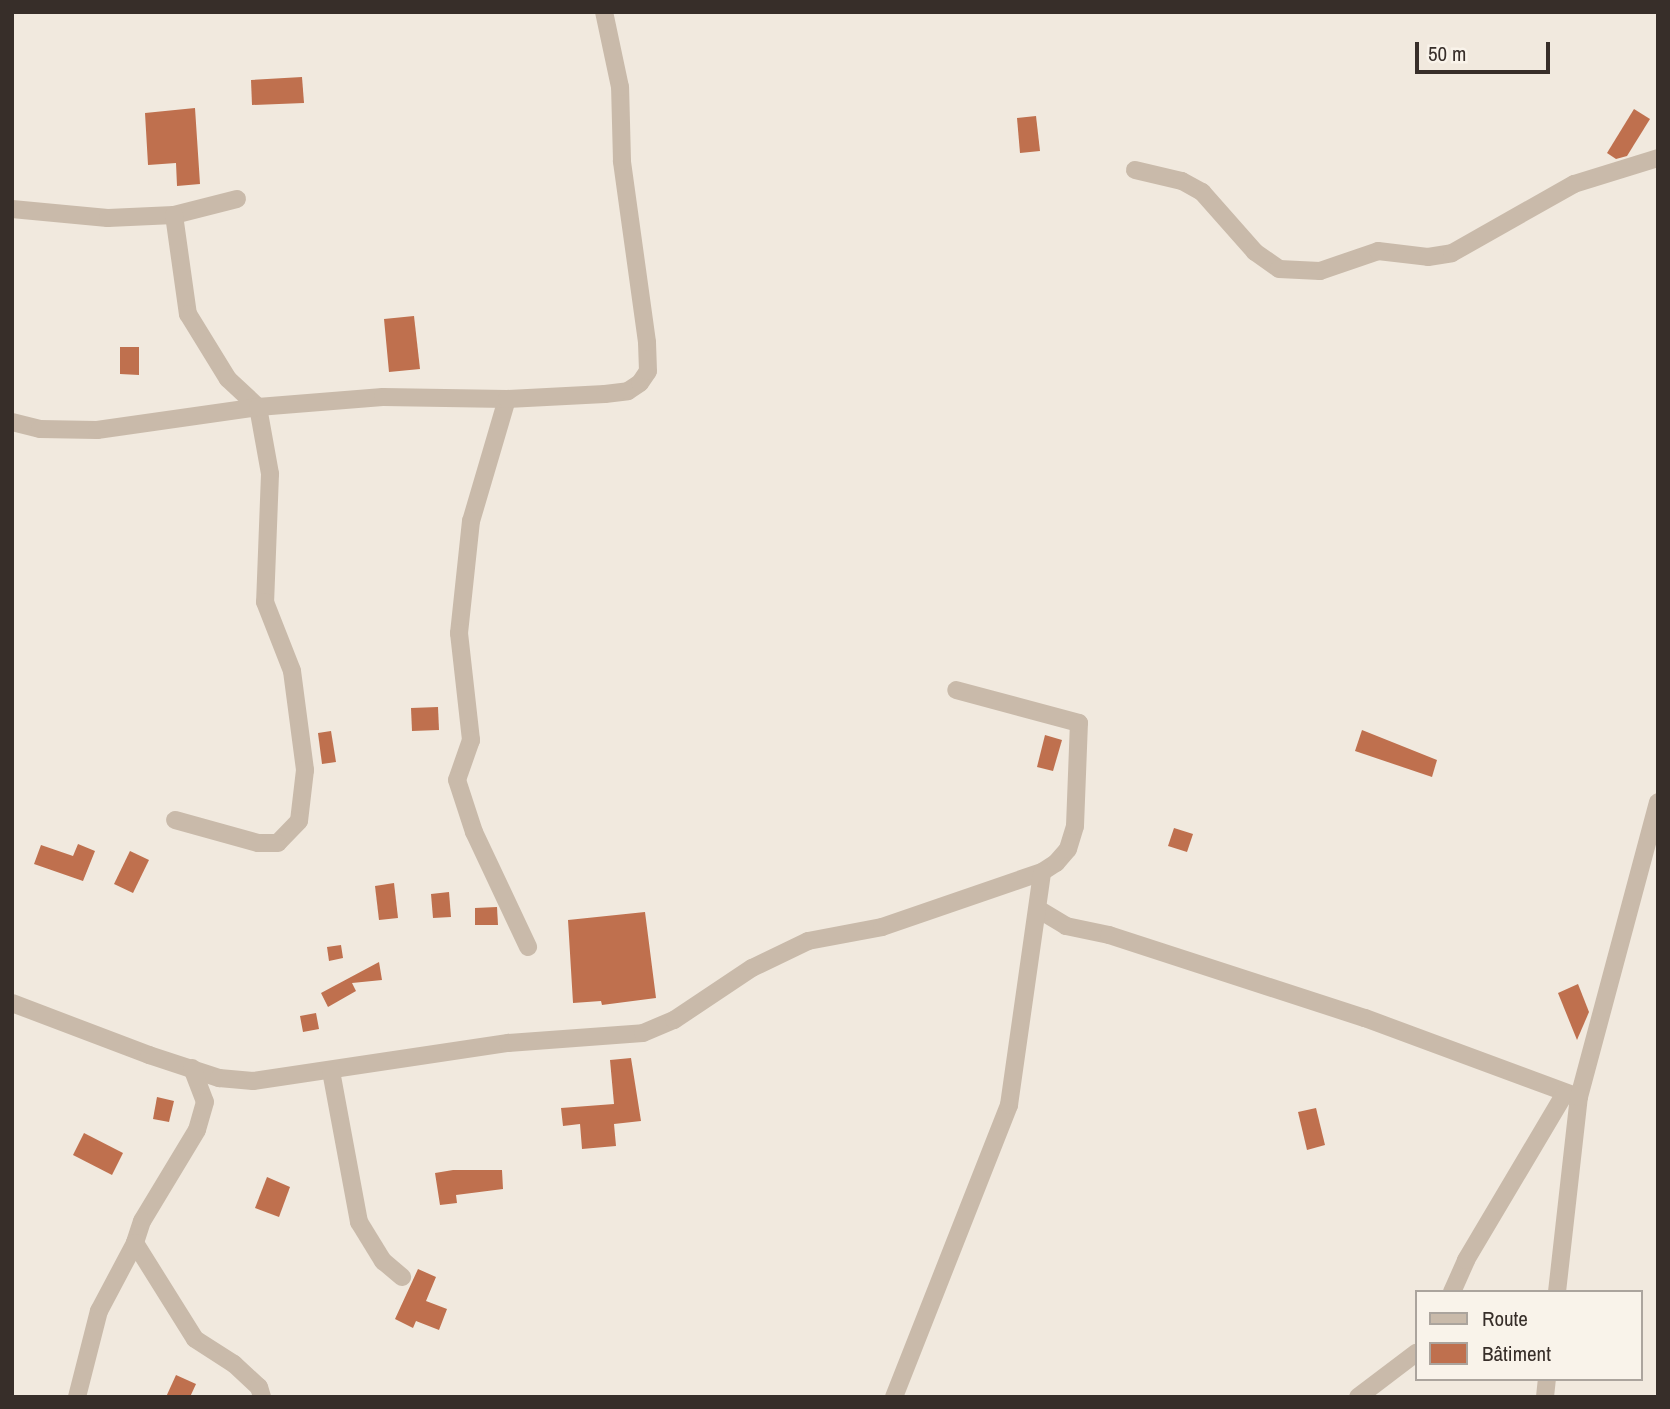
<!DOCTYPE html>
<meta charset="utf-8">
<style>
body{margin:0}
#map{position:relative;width:1670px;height:1409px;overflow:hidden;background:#f1e9de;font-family:"Archivo Narrow",sans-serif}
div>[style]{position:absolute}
.building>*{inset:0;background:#bf704e}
.street>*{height:18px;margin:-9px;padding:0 9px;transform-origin:9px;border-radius:9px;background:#c9baaa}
span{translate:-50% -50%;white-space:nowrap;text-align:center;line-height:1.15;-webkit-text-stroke:6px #f9f3ea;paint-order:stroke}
.frame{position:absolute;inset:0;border:14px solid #372e29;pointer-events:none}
.legend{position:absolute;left:1415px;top:1290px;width:228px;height:91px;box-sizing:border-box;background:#f9f3ea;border:2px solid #aba49d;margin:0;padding:9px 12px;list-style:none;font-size:21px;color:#372e29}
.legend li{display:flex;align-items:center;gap:14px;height:35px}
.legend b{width:35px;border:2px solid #aba49d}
.scale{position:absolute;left:1415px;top:42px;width:135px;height:32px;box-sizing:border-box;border:4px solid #372e29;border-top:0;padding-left:9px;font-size:21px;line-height:24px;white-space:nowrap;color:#372e29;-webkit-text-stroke:5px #f9f3ea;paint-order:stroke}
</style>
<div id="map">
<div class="building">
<i style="clip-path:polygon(302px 77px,304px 103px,252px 105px,251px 80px)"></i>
<i style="clip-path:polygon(195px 108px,200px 184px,177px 186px,176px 163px,148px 165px,145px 113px)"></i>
<i style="clip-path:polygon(1634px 109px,1650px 119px,1627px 156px,1616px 159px,1607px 153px)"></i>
<i style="clip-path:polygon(1036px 116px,1040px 151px,1020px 153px,1017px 118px)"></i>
<i style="clip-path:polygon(414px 316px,420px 369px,389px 372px,384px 319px)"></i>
<i style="clip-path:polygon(120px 347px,139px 347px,139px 375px,120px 374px)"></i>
<i style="clip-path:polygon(438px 707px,439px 730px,412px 731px,411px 708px)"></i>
<i style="clip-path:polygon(1362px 730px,1437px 760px,1432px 777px,1355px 751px)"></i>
<i style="clip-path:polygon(331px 731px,336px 762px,322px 764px,318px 733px)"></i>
<i style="clip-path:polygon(1045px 735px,1062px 740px,1053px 771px,1037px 767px)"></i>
<i style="clip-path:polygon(1174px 828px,1193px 834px,1187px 852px,1168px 846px)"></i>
<i style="clip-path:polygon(78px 844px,95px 851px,83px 881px,34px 864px,41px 845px,73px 856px)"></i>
<i style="clip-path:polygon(130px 851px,149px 860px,133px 893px,114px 884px)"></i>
<i style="clip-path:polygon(394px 883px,398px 918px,379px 920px,375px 886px)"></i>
<i style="clip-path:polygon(449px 892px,451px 917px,433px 918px,431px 894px)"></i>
<i style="clip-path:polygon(497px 907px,498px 925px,475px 925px,475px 908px)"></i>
<i style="clip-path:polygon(645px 912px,656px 998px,602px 1005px,601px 1001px,573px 1003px,568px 920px)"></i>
<i style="clip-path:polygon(341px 945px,343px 958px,329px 961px,327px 947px)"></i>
<i style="clip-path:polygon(379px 962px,382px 980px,352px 983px,356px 991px,328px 1007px,321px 993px)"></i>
<i style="clip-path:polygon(1578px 984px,1589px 1012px,1577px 1040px,1558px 993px)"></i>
<i style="clip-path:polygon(316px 1013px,319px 1029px,303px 1032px,300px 1016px)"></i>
<i style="clip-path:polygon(631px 1058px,641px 1121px,614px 1124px,616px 1146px,582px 1149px,580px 1124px,563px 1126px,561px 1108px,614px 1104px,610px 1060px)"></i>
<i style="clip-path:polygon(157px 1097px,174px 1101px,169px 1122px,153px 1119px)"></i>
<i style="clip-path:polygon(1316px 1108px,1325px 1145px,1307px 1150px,1298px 1112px)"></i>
<i style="clip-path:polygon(84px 1133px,123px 1153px,112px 1175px,73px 1155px)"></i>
<i style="clip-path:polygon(453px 1170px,502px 1170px,503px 1189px,456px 1195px,457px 1203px,440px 1205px,435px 1173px)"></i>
<i style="clip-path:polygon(267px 1177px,290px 1187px,279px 1217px,255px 1208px)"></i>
<i style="clip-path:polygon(418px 1269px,436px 1277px,426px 1301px,447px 1309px,439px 1330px,416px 1321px,413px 1328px,395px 1319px)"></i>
<i style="clip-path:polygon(176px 1375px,196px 1384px,190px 1397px,166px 1397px)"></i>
</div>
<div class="street">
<i style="left:1135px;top:170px;width:48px;rotate:13.2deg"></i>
<i style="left:1182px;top:181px;width:23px;rotate:29deg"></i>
<i style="left:1202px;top:192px;width:80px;rotate:48.5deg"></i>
<i style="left:1255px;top:252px;width:29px;rotate:35deg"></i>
<i style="left:1279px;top:269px;width:41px;rotate:2.8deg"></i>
<i style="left:1320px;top:271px;width:61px;rotate:-19deg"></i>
<i style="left:1378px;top:251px;width:50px;rotate:6.8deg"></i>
<i style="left:1428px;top:257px;width:24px;rotate:-9deg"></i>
<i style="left:1452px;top:253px;width:140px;rotate:-29.5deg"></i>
<i style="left:1574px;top:184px;width:88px;rotate:-17.2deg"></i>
<i style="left:12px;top:209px;width:96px;rotate:5.4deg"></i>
<i style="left:108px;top:218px;width:66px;rotate:-2.6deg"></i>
<i style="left:174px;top:215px;width:65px;rotate:-14.3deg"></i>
<i style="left:174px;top:215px;width:100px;rotate:82deg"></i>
<i style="left:188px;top:314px;width:76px;rotate:58.4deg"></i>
<i style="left:228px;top:379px;width:41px;rotate:43deg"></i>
<i style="left:258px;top:407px;width:68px;rotate:79.8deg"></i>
<i style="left:270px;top:474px;width:128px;rotate:92.2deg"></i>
<i style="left:265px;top:602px;width:74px;rotate:68.6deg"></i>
<i style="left:292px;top:671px;width:100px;rotate:82.5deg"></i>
<i style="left:305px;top:770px;width:51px;rotate:96.7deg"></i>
<i style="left:299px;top:821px;width:30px;rotate:134deg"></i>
<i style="left:278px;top:843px;width:20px;rotate:180deg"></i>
<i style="left:258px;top:843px;width:86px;rotate:-164.5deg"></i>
<i style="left:507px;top:399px;width:127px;rotate:106.4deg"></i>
<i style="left:471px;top:521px;width:113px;rotate:96.1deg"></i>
<i style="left:459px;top:633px;width:108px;rotate:83.6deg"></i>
<i style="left:471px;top:740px;width:42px;rotate:109.3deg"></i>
<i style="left:457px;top:780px;width:55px;rotate:71.9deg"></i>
<i style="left:474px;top:832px;width:127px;rotate:64.8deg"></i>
<i style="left:12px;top:422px;width:29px;rotate:14deg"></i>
<i style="left:40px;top:429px;width:57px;rotate:1deg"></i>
<i style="left:97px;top:430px;width:163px;rotate:-8.1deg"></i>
<i style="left:258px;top:407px;width:125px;rotate:-4.6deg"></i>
<i style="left:383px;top:397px;width:124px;rotate:0.9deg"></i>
<i style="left:507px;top:399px;width:98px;rotate:-2.9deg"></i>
<i style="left:605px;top:394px;width:23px;rotate:-7deg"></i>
<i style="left:628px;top:391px;width:14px;rotate:-34deg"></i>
<i style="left:640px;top:383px;width:14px;rotate:-56deg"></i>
<i style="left:648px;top:371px;width:29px;rotate:-92deg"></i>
<i style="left:647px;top:342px;width:183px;rotate:-97.9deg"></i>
<i style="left:622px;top:161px;width:74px;rotate:-91.5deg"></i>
<i style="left:620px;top:87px;width:77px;rotate:-102deg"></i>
<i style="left:1038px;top:909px;width:33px;rotate:31deg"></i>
<i style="left:1066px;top:926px;width:44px;rotate:11.8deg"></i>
<i style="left:1109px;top:935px;width:269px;rotate:18deg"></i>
<i style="left:1365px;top:1018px;width:228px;rotate:20.3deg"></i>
<i style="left:12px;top:1003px;width:147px;rotate:20.8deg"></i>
<i style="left:149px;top:1055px;width:74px;rotate:18.2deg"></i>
<i style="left:219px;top:1078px;width:34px;rotate:5deg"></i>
<i style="left:253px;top:1081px;width:258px;rotate:-8.5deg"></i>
<i style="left:508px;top:1043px;width:135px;rotate:-4.2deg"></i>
<i style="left:643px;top:1033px;width:34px;rotate:-23deg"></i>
<i style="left:674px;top:1020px;width:94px;rotate:-33.7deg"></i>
<i style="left:752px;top:968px;width:62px;rotate:-25.7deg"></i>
<i style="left:808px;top:941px;width:75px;rotate:-10.7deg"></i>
<i style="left:882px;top:927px;width:169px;rotate:-19deg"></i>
<i style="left:1042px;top:872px;width:17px;rotate:-33deg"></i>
<i style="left:1056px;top:863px;width:18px;rotate:-49deg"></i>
<i style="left:1068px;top:849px;width:24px;rotate:-73deg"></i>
<i style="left:1075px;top:826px;width:103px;rotate:-87.8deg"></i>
<i style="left:1079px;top:723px;width:127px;rotate:-165deg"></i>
<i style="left:192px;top:1068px;width:36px;rotate:69deg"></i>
<i style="left:205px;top:1102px;width:29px;rotate:106deg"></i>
<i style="left:197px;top:1130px;width:106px;rotate:121.1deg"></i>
<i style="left:142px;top:1221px;width:23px;rotate:108deg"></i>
<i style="left:135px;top:1243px;width:113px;rotate:58deg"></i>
<i style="left:195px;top:1339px;width:46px;rotate:32.7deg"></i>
<i style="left:234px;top:1364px;width:34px;rotate:43deg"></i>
<i style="left:259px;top:1387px;width:10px;rotate:73deg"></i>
<i style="left:331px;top:1071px;width:154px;rotate:79.5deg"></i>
<i style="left:359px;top:1222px;width:46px;rotate:58.4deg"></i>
<i style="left:383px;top:1261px;width:25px;rotate:40deg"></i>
<i style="left:1452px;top:1292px;width:35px;rotate:-66deg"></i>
<i style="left:1466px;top:1260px;width:194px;rotate:-59.3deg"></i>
<i style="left:1557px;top:1292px;width:196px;rotate:-83.6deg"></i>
<i style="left:1579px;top:1097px;width:305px;rotate:-75deg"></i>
<i style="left:77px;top:1397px;width:89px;rotate:-75.7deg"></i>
<i style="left:99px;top:1311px;width:77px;rotate:-62.1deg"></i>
<i style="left:894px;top:1397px;width:314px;rotate:-68.5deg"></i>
<i style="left:1009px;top:1105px;width:235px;rotate:-81.9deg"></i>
<i style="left:1358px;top:1397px;width:73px;rotate:-37.2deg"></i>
<i style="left:1545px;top:1397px;width:18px;rotate:-84deg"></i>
</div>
<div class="frame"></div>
<ul class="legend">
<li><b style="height:9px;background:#c9baaa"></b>Route</li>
<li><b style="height:19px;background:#bf704e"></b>Bâtiment</li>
</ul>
<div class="scale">50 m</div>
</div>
